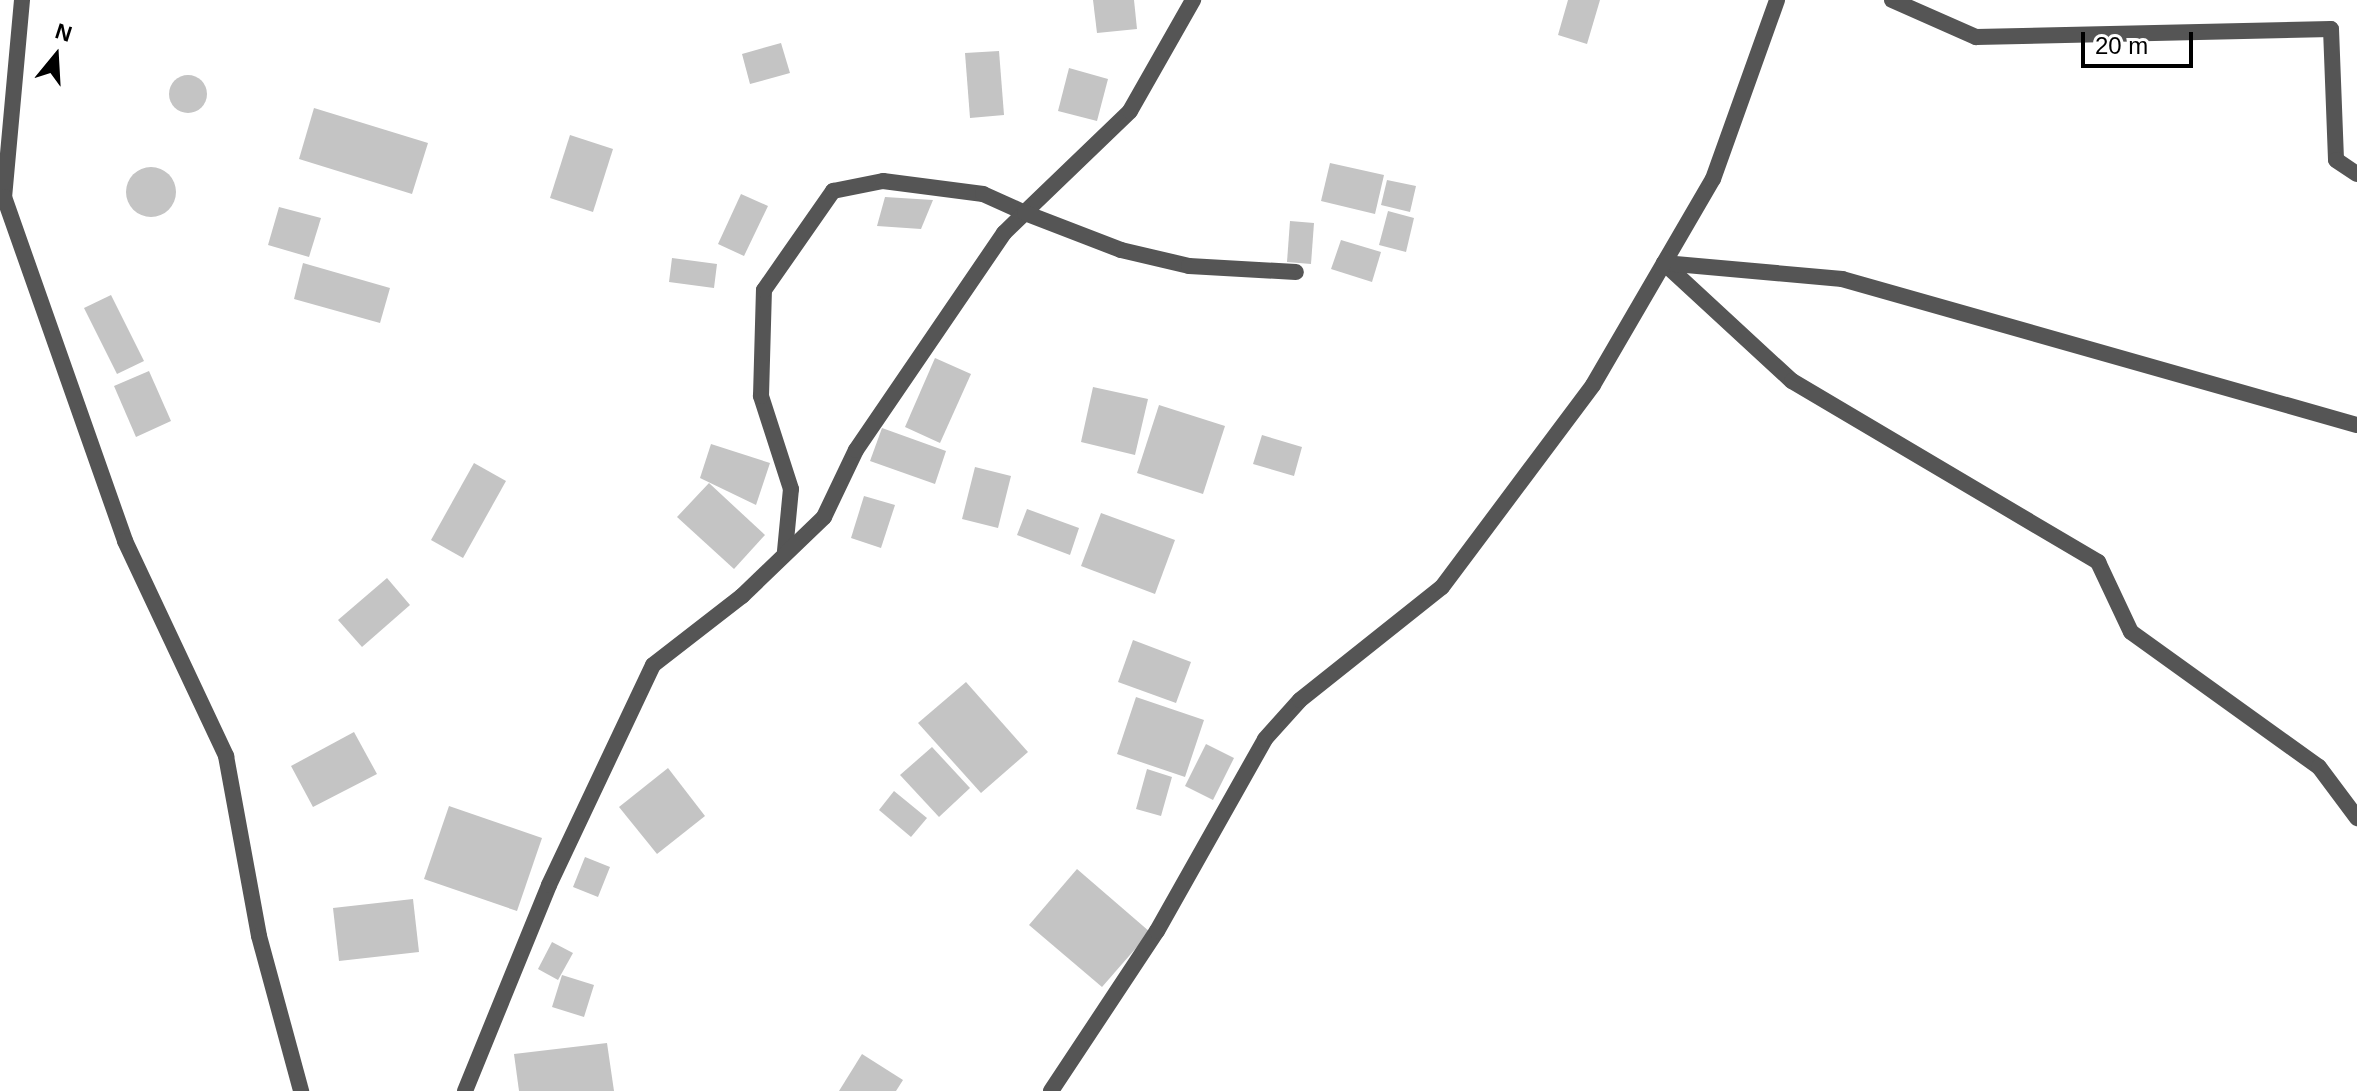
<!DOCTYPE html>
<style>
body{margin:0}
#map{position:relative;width:2357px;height:1091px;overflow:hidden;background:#fff;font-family:Arial,sans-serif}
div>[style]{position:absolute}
.building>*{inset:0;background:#c4c4c4}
.round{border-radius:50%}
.lane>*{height:16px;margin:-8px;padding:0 8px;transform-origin:8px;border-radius:8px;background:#555}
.street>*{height:16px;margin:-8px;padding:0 8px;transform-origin:8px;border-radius:8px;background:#555}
span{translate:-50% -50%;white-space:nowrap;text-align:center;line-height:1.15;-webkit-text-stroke:8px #fff;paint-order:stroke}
.north{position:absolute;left:16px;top:16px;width:80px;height:80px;-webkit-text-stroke:6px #fff;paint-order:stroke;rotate:18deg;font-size:22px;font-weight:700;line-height:32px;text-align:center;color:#000}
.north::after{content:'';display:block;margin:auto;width:28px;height:36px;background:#000;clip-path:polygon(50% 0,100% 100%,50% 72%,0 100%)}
.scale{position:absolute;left:2081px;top:32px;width:112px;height:36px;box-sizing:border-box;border:4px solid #000;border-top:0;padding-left:10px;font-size:24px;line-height:28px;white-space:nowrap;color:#000;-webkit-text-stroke:6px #fff;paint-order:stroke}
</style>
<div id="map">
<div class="building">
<i style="clip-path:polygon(1093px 0,1134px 0,1137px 29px,1097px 33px)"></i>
<i style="clip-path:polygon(1568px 0,1600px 0,1587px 44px,1558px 35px)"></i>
<i style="clip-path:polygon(781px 43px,790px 73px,750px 84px,742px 54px)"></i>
<i style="clip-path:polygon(999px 51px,1004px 115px,970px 118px,965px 53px)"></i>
<i style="clip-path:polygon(1069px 68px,1108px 79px,1097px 121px,1058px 111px)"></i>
<i class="round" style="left:169px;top:75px;width:38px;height:38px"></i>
<i style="clip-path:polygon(314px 108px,428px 143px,412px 194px,299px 159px)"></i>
<i style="clip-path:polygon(570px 135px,613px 149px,593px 212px,550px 198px)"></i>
<i style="clip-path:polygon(1330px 163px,1384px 175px,1375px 214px,1321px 201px)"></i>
<i class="round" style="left:126px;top:167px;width:50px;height:50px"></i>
<i style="clip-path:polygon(1387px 180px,1416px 186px,1410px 212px,1381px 205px)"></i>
<i style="clip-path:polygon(741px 194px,768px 206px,744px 256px,718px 244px)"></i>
<i style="clip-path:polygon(885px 197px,933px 200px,921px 229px,877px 226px)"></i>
<i style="clip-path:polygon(279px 207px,321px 218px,309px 257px,268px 245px)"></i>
<i style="clip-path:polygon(1388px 211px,1414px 218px,1406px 252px,1379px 245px)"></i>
<i style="clip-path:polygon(1290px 221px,1314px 223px,1311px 264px,1287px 262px)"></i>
<i style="clip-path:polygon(1341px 240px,1381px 252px,1372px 282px,1331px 269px)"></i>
<i style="clip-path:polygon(672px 258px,717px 264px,714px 288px,669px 282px)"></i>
<i style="clip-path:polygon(303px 263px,390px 288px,380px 323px,294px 299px)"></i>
<i style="clip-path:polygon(111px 295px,144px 361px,117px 374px,84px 308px)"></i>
<i style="clip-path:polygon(935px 358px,971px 374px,940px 443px,905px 427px)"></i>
<i style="clip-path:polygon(149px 371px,171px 421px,136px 437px,114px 386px)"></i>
<i style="clip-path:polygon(1093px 387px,1148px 399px,1135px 455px,1081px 442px)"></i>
<i style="clip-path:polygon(1159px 405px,1225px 426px,1203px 494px,1137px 473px)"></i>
<i style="clip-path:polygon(882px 428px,946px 451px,935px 484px,870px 461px)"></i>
<i style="clip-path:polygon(1262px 435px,1302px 447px,1294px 476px,1253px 464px)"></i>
<i style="clip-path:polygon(711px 444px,770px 463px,756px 505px,700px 478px)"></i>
<i style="clip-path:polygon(474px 463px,506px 481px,463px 558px,431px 540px)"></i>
<i style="clip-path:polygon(975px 467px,1011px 476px,998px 528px,962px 519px)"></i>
<i style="clip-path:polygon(709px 483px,765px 535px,734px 569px,677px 517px)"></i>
<i style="clip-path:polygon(864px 496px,895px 505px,881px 548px,851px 538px)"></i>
<i style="clip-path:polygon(1027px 509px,1079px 528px,1070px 555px,1017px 535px)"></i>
<i style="clip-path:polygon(1101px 513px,1175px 540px,1155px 594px,1081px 566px)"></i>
<i style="clip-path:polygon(387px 578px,410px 605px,362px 647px,338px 620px)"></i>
<i style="clip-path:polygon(1133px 640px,1191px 662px,1176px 703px,1118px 682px)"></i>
<i style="clip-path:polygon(966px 682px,1028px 752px,981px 793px,918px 723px)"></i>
<i style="clip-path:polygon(1136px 697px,1204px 720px,1185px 777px,1117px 754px)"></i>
<i style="clip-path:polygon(354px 732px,377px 774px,313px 807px,291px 766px)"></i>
<i style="clip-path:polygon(1206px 744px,1234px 758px,1213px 800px,1185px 786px)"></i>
<i style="clip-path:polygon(932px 747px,970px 788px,939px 817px,900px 775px)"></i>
<i style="clip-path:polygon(668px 768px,705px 816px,657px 854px,619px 807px)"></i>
<i style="clip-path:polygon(1147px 769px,1172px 777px,1161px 816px,1136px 809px)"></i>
<i style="clip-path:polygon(894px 791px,927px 818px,911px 837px,879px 810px)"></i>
<i style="clip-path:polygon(449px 806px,542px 838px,517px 911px,424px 879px)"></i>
<i style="clip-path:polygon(585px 857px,610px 867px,598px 897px,573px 887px)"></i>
<i style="clip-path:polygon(1077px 869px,1150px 932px,1102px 987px,1029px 925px)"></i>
<i style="clip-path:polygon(413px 899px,419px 952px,339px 961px,333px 908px)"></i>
<i style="clip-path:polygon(552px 942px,573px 953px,558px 980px,538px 969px)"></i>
<i style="clip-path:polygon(562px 975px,594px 985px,584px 1017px,552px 1007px)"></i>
<i style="clip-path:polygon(607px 1043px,614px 1091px,519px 1091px,514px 1054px)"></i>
<i style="clip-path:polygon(862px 1054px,903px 1080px,896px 1091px,839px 1091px)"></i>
</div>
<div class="lane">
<i style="left:785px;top:551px;width:62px;rotate:-84.5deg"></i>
<i style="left:791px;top:489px;width:98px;rotate:-107.9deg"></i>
<i style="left:761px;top:396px;width:106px;rotate:-88.4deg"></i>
<i style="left:764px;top:290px;width:121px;rotate:-55.1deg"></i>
<i style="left:833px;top:191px;width:51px;rotate:-11.3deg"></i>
<i style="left:883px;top:181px;width:101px;rotate:7.4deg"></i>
<i style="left:983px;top:194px;width:46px;rotate:24.3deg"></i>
</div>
<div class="street">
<i style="left:22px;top:0;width:198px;rotate:95.2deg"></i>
<i style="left:4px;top:197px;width:365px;rotate:70.6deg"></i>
<i style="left:125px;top:541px;width:238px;rotate:64.8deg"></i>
<i style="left:226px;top:756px;width:183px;rotate:79.6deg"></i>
<i style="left:259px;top:936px;width:161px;rotate:74.8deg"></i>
<i style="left:1892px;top:0;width:92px;rotate:23.8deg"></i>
<i style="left:1976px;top:37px;width:355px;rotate:-1.3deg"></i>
<i style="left:2331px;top:29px;width:131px;rotate:87.8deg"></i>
<i style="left:2336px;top:160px;width:25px;rotate:34deg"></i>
<i style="left:1019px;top:218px;width:154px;rotate:-43.9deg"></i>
<i style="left:1130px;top:111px;width:128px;rotate:-60.4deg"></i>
<i style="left:1664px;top:263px;width:174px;rotate:42.7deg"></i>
<i style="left:1792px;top:381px;width:356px;rotate:30.6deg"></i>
<i style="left:2098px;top:562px;width:77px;rotate:64.8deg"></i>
<i style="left:2131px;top:632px;width:231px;rotate:35.7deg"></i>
<i style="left:2319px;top:767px;width:64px;rotate:53.3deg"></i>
<i style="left:1664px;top:263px;width:179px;rotate:5.1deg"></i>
<i style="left:1842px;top:279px;width:535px;rotate:15.83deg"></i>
<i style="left:465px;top:1091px;width:222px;rotate:-67.8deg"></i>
<i style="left:549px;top:885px;width:243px;rotate:-64.7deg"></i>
<i style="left:653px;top:665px;width:113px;rotate:-37.8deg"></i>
<i style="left:742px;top:596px;width:114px;rotate:-43.9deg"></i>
<i style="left:824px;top:517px;width:74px;rotate:-64.5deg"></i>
<i style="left:856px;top:450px;width:263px;rotate:-55.7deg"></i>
<i style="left:1004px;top:233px;width:29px;rotate:-44deg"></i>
<i style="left:1025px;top:213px;width:103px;rotate:21.1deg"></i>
<i style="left:1121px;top:250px;width:70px;rotate:13.2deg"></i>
<i style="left:1189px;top:266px;width:107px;rotate:3.2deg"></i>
<i style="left:1051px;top:1091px;width:192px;rotate:-56.5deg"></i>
<i style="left:1157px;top:931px;width:220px;rotate:-60.6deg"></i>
<i style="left:1265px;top:739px;width:52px;rotate:-48.1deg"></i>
<i style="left:1300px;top:700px;width:181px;rotate:-38.5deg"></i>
<i style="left:1442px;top:587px;width:252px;rotate:-53.2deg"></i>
<i style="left:1593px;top:385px;width:238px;rotate:-59.8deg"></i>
<i style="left:1713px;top:179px;width:190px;rotate:-70.3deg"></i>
</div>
<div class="north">N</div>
<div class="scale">20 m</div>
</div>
